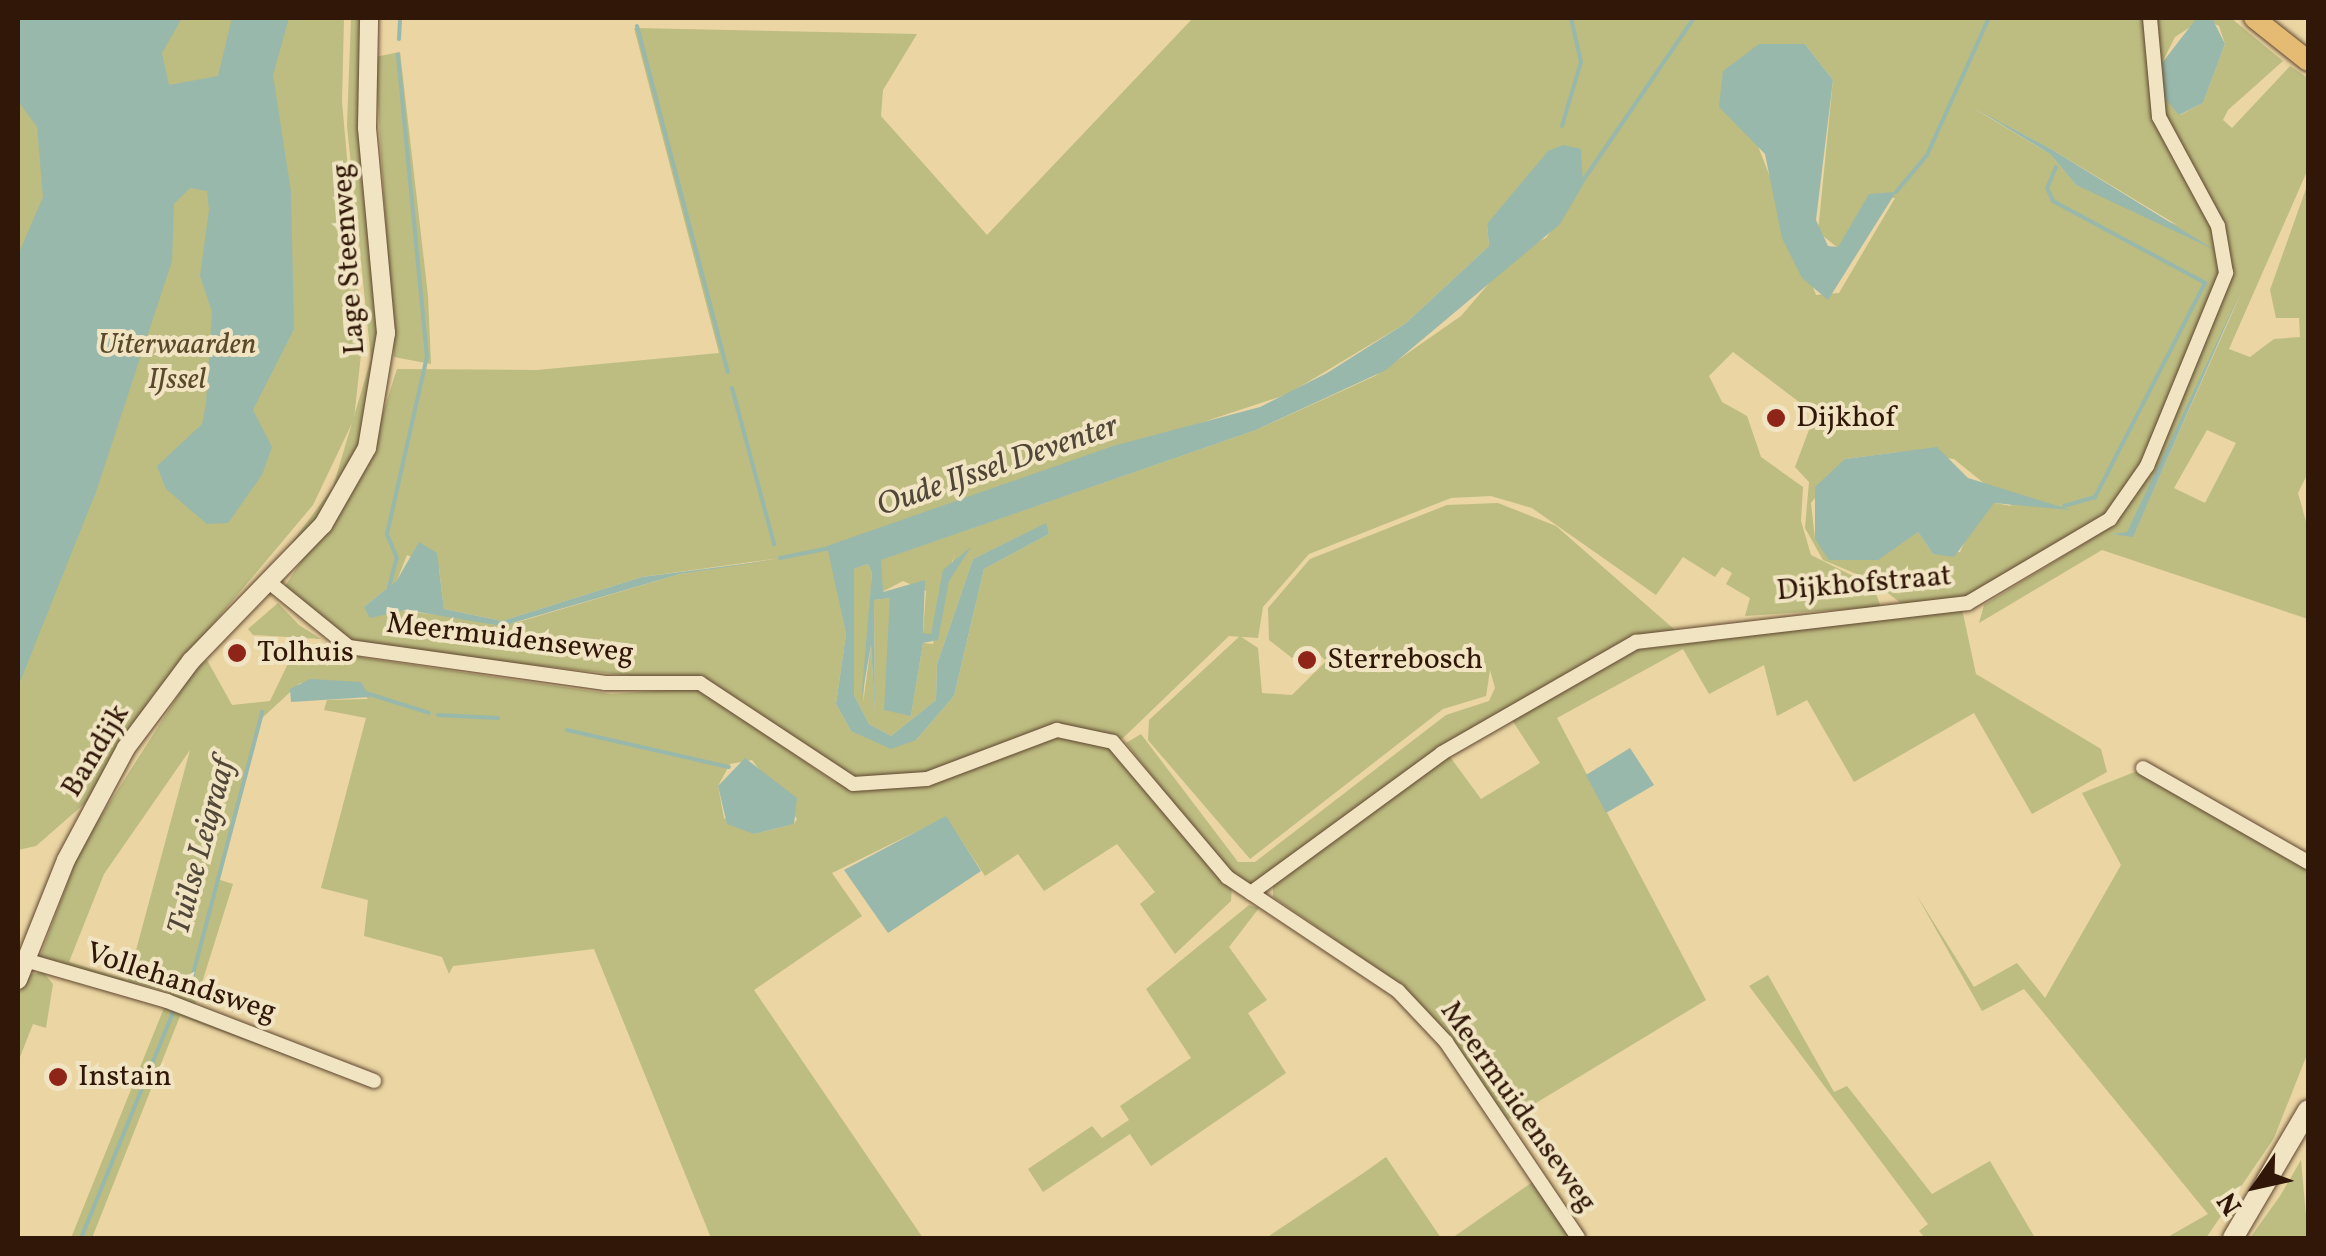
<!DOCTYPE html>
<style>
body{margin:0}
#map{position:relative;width:2326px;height:1256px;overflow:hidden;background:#ead5a3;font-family:Vollkorn,serif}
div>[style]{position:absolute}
.green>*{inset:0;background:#bdbc81}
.water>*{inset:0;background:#98b8ab}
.stream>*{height:4px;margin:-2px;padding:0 2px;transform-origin:2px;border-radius:2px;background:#98b8ab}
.roads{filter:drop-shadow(0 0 2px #5f462f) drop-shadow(0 0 2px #5f462f)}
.minor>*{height:14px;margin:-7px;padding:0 7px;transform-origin:7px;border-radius:7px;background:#f1e4c3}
.tertiary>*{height:18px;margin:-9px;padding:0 9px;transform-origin:9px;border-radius:9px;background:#f1e4c3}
.secondary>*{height:20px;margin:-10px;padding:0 10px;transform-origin:10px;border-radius:10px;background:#f1e4c3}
.primary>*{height:20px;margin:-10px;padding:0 10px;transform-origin:10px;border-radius:10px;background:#e5ba72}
.dots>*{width:28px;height:28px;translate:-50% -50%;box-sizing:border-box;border:5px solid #f1e4c3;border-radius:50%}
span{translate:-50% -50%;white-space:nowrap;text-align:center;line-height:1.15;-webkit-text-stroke:8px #f1e4c3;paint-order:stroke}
.street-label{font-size:30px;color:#311708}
.park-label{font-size:30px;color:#5b492c;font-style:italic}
.poi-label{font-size:30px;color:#311708}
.left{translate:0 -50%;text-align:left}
.water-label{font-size:32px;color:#504739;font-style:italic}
.frame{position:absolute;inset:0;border:20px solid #311708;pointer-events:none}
.north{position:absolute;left:2206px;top:1136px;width:100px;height:100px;-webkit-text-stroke:8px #f1e4c3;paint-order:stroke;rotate:236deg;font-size:28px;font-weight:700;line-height:40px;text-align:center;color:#311708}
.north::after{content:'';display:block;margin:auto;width:35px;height:45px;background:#311708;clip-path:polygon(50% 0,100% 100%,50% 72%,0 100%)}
</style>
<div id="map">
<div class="green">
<i style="clip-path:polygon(18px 18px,344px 18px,342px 102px,363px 336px,354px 419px,313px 505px,149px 700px,92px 797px,36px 846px,18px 850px)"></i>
<i style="clip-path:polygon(351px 18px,363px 18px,359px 129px,382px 328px,366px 434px,343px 490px,268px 575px,333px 487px,371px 359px,347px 126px)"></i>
<i style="clip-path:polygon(evenodd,1193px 18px,2146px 18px,2151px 104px,2214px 228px,2222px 265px,2146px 461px,2107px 515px,1968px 599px,1902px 604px,1871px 580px,1823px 560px,1805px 528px,1809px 482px,1795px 467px,1815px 414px,1733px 352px,1709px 376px,1722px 402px,1747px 416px,1761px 457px,1803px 487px,1801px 521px,1811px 555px,1873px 586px,1881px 607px,1745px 616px,1750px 598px,1726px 584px,1732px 573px,1722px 567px,1715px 577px,1683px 557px,1656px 595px,1532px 508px,1491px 496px,1451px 498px,1309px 554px,1263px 607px,1258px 638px,1229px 636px,1122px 739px,1057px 727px,922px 775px,864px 782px,815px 760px,713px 685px,351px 645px,283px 589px,369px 457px,397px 369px,537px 370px,719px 353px,634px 28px,917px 34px,883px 90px,881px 116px,987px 235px,1193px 18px,1805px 44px,1833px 80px,1818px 232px,1838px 248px,1869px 195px,1895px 198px,1839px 293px,1816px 295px,1756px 141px,1785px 45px,1805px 44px,1193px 18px,1975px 109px,2051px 149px,2177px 225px,2076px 185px,2050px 154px,1975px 109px,1193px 18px,1583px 185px,1546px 238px,1517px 251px,1461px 316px,1375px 376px,1256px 430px,880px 560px,882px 592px,903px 581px,926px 591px,923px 634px,931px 634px,955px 552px,933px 644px,923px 643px,911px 716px,890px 598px,874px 600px,875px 713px,871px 645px,863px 703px,872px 573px,868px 564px,854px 569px,854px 695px,869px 724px,891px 736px,936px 700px,937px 664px,973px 559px,1045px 524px,1049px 534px,984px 569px,954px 696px,916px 740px,851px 731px,836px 704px,846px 634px,828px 546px,1288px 394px,1406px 323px,1489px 246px,1487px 224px,1583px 185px,1193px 18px,1899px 452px,1954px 459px,2012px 506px,1994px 503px,1976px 516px,1960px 552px,1933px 554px,1918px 532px,1815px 539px,1811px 503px,1845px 459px,1899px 452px,1193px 18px,407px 555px,439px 568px,444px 609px,502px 621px,642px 577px,781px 558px,680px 574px,515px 623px,364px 607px,397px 580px,407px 555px)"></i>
<i style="clip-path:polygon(evenodd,2155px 18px,2231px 18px,2283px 61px,2228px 110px,2223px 120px,2232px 128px,2290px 66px,2308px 78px,2308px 169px,2229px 349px,2250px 357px,2274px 339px,2300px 337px,2299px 318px,2276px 318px,2270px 290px,2308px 183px,2308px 473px,2298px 493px,2308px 529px,2308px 619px,2102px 550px,1979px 623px,1984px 605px,2088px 541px,2136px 496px,2230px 279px,2226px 238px,2162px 111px,2155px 18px,2204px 18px,2219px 26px,2225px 44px,2203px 103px,2180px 115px,2164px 98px,2162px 63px,2175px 37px,2204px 18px,2155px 18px,2242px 291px,2133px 536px,2111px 534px,2127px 533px,2242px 291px,2155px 18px,2207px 430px,2236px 443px,2205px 503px,2174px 488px,2207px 430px)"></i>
<i style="clip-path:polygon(400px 52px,428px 296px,431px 364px,394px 357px,375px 57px)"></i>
<i style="clip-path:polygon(1498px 503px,1556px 526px,1675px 630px,1553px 684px,1253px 884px,1229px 875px,1126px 743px,1141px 734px,1238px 862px,1255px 862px,1446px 715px,1489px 701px,1495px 688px,1490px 670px,1486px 696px,1443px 709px,1250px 859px,1148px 740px,1149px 720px,1240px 636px,1258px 648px,1262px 693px,1292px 695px,1326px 661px,1311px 646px,1292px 658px,1269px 640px,1268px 608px,1310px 559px,1447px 505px)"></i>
<i style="clip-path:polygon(278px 603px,299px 625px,321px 639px,253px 635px,248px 629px)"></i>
<i style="clip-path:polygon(1962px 609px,1976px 674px,2101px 749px,2107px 772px,2032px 814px,1974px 713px,1854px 782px,1807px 700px,1777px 716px,1764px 665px,1709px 694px,1683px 649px,1557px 718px,1706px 1000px,1508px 1120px,1396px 981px,1273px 897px,1273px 885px,1448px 754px,1481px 799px,1540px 763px,1510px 717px,1634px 650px)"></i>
<i style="clip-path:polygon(evenodd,334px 645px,364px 658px,611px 694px,698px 688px,833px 781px,867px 791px,967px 770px,1057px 733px,1111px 744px,1232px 885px,1231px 901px,1175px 954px,1140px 904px,1155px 892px,1117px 844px,1044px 891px,1018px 854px,985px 876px,946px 817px,832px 873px,862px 916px,754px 990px,923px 1238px,711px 1238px,594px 949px,453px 966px,449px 974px,442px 957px,364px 936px,368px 900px,321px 888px,366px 718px,324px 710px,327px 700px,368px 699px,354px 683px,300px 683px,261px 719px,217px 879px,233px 884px,194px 1008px,166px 991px,39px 960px,80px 849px,195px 669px,207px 660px,232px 705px,270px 701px,294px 651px,334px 645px,190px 750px,128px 980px,69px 962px,104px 874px,190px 750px,334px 645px,752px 760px,797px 819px,794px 824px,754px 834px,724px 818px,718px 786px,730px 764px,752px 760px)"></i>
<i style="clip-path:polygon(2137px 771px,2308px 865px,2308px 1052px,2274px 1138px,2206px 1238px,2166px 1238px,2208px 1214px,2024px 989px,1982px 1011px,1916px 894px,1974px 987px,2017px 963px,2045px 998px,2121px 865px,2082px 793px)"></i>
<i style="clip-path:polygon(1249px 905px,1259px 908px,1229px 947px,1267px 1000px,1248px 1013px,1286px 1073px,1151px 1166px,1130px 1134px,1043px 1192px,1028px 1169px,1092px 1126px,1102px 1138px,1129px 1120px,1120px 1106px,1191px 1058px,1146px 989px)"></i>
<i style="clip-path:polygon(43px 972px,53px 984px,46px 1028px,33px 1024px,18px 1062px,18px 995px,28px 975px)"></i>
<i style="clip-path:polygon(1768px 975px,1834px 1092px,1847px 1086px,1932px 1194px,1990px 1161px,2035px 1238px,1925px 1238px,1919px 1231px,1928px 1224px,1749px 986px)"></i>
<i style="clip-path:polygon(166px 1003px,371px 1087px,180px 1016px,92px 1238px,71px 1238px)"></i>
<i style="clip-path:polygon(1386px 1157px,1441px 1238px,1266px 1238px,1362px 1174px)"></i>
<i style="clip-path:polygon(2301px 1160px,2308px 1238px,2250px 1238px,2280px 1196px)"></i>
<i style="clip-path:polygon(1534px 1181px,1576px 1238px,1452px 1238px)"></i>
</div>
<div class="water">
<i style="clip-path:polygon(18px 18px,182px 18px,162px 53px,169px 85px,218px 76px,232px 18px,289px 18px,273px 75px,291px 192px,294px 329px,253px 410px,272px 447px,262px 475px,228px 523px,207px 524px,166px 489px,157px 466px,202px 424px,206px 404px,212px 312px,200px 276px,209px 210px,207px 191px,190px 188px,174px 204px,172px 261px,96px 492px,18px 687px,18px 255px,43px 197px,37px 127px,18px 101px)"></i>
<i style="clip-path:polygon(2196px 19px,2213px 20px,2225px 44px,2203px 103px,2179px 115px,2164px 98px,2162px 63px)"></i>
<i style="clip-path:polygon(1759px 44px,1805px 44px,1833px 80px,1816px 220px,1828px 246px,1838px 247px,1869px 194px,1896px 192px,1828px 300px,1802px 278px,1782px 238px,1765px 154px,1719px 107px,1723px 71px)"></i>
<i style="clip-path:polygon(1976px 109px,2051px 149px,2215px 250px,2076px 185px,2050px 154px)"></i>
<i style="clip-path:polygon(1563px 145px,1581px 149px,1583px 185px,1560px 224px,1386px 370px,1256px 430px,881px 560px,883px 592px,925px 580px,923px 633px,931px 634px,943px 570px,971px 547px,949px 581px,938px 640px,923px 643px,911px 716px,884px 710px,890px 598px,874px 600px,875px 714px,871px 645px,861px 702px,872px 573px,868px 564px,854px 569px,854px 695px,869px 724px,891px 736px,936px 700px,937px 664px,973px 559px,1046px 523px,1049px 534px,984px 569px,954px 696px,916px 740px,891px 749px,851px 731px,836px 704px,846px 634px,827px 546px,1113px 446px,1260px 407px,1327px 373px,1406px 323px,1489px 246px,1487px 224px,1548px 151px)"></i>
<i style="clip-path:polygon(2241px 291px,2133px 537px,2111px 534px,2127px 532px)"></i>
<i style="clip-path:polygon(1937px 447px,1968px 478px,2071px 510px,1994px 503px,1954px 557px,1933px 554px,1918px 532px,1878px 560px,1829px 560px,1815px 539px,1815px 487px,1845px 459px)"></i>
<i style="clip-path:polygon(419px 542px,437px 553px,444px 609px,502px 621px,642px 577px,781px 559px,680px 574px,502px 626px,406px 610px,370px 618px,364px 607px,397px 580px)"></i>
<i style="clip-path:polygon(310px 679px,361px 682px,370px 697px,291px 702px,290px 689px)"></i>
<i style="clip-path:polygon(1630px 748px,1654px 785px,1606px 813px,1586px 775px)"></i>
<i style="clip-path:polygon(745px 758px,797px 798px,794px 824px,754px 834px,727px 824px,718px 786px)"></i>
<i style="clip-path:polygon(946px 816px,981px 871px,888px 933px,844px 870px)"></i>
</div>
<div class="stream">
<i style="left:637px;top:26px;width:358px;rotate:75.3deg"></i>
<i style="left:399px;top:39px;width:21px;rotate:-87deg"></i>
<i style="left:1562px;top:126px;width:67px;rotate:-73.5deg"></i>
<i style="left:1581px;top:62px;width:45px;rotate:-102.8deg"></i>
<i style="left:2056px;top:167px;width:23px;rotate:113deg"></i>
<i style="left:2047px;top:188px;width:14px;rotate:65deg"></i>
<i style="left:2053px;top:201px;width:173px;rotate:28.3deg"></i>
<i style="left:2205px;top:283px;width:241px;rotate:117.2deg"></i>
<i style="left:2095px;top:497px;width:32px;rotate:164deg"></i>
<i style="left:1580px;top:185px;width:202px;rotate:-55.7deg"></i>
<i style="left:1896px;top:192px;width:48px;rotate:-50deg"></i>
<i style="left:1927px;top:155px;width:150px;rotate:-65.7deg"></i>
<i style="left:732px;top:388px;width:162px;rotate:74.9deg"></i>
<i style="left:780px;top:558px;width:51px;rotate:-11.3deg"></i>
<i style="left:389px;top:587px;width:30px;rotate:-75deg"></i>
<i style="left:397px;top:558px;width:26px;rotate:-113deg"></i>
<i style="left:387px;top:534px;width:181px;rotate:-77.3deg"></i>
<i style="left:427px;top:357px;width:304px;rotate:-95.5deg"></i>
<i style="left:366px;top:693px;width:66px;rotate:17.6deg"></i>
<i style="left:438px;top:715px;width:60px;rotate:2.9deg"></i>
<i style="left:567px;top:730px;width:166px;rotate:12.9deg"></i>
<i style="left:188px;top:993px;width:291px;rotate:-75.2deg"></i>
<i style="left:81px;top:1238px;width:244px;rotate:-67.8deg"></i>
</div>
<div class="roads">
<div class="minor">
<i style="left:269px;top:582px;width:103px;rotate:39.1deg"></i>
<i style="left:349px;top:647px;width:259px;rotate:8deg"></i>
<i style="left:605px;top:683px;width:95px"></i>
<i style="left:700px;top:683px;width:183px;rotate:33.4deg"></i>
<i style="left:853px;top:784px;width:74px;rotate:-3.9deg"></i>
<i style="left:927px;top:779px;width:139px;rotate:-20.7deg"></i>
<i style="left:1057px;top:730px;width:57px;rotate:12.1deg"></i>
<i style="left:1113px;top:742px;width:177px;rotate:49.8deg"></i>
<i style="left:1227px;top:877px;width:206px;rotate:33.7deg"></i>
<i style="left:1398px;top:991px;width:70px;rotate:46.7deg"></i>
<i style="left:1446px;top:1042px;width:236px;rotate:56deg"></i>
<i style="left:2143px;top:768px;width:190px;rotate:29.7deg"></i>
<i style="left:1251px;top:893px;width:237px;rotate:-36.2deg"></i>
<i style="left:1442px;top:753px;width:224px;rotate:-29.8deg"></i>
<i style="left:1636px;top:642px;width:334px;rotate:-6.7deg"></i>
<i style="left:1968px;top:603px;width:165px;rotate:-30.6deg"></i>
<i style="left:2110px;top:519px;width:65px;rotate:-55.1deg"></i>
<i style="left:2147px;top:466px;width:209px;rotate:-67.7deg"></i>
<i style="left:2226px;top:273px;width:48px;rotate:-99.7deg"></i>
<i style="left:2218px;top:226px;width:124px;rotate:-118.4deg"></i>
<i style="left:2159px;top:117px;width:99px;rotate:-95.2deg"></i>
<i style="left:25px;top:960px;width:148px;rotate:16.1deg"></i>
<i style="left:167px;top:1001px;width:222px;rotate:21.1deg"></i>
</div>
<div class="tertiary">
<i style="left:18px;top:980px;width:129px;rotate:-68.2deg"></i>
<i style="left:66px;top:860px;width:127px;rotate:-61.8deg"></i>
<i style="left:126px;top:748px;width:109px;rotate:-53.2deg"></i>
<i style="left:191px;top:661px;width:190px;rotate:-45.9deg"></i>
<i style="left:323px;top:525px;width:89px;rotate:-60.3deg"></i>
<i style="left:367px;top:448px;width:117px;rotate:-80.6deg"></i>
<i style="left:386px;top:333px;width:207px;rotate:-95.3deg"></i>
<i style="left:367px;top:127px;width:109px;rotate:-88.9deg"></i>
</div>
<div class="secondary">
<i style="left:2233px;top:1238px;width:148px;rotate:-59.6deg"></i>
</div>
<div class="primary">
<i style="left:2254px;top:18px;width:69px;rotate:38.5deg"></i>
</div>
</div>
<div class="dots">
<i style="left:1776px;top:418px;background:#8f2418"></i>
<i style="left:237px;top:653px;background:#8f2418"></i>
<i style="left:1307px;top:660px;background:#8f2418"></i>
<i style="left:58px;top:1077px;background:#8f2418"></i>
</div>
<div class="street-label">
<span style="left:349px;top:259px;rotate:-94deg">Lage Steenweg</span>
<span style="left:1864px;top:584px;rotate:-5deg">Dijkhofstraat</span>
<span style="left:510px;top:639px;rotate:7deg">Meermuidenseweg</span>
<span style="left:96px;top:751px;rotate:-59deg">Bandijk</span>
<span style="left:181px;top:983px;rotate:18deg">Vollehandsweg</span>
<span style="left:1518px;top:1107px;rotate:55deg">Meermuidenseweg</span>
</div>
<div class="park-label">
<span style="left:177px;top:362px">Uiterwaarden<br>IJssel</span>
</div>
<div class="poi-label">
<span class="left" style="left:1796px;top:418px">Dijkhof</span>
<span class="left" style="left:257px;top:653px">Tolhuis</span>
<span class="left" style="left:1327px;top:660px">Sterrebosch</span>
<span class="left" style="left:78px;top:1077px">Instain</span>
</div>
<div class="water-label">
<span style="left:998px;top:467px;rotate:-19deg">Oude IJssel Deventer</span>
<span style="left:203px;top:847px;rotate:-75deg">Tuilse Leigraaf</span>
</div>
<div class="frame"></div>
<div class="north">N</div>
</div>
